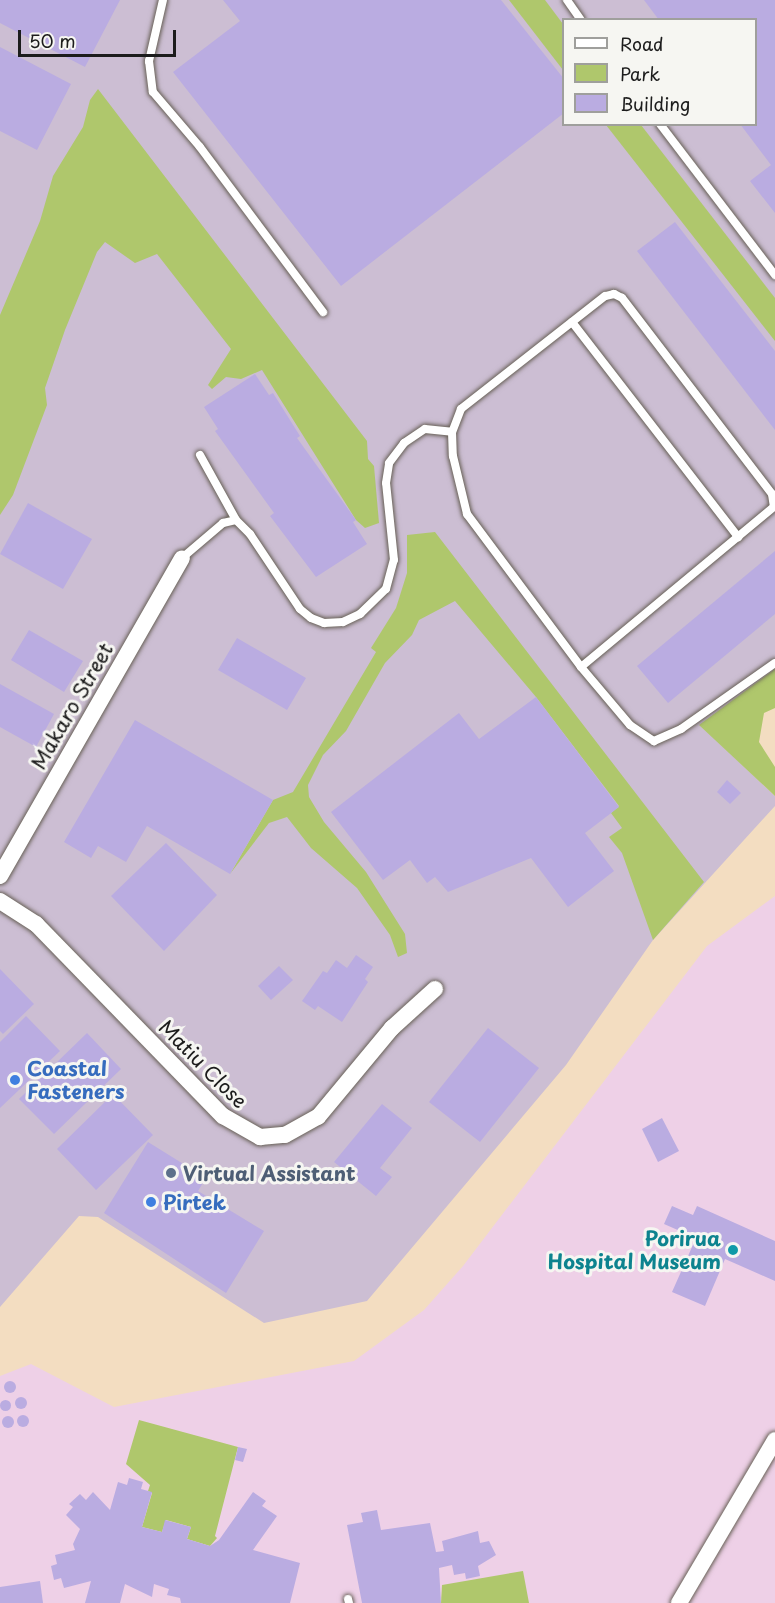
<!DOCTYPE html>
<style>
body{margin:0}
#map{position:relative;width:775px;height:1603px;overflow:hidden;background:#f3ddc1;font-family:"Playpen Sans",sans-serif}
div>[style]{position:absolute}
.built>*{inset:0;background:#eed0e7}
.industrial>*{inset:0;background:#ccbed3}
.green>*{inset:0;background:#afc76c}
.building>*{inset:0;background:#baace1}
.round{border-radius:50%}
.roads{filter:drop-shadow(0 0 2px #676056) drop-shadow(0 0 2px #676056)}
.service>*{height:8px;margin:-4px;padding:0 4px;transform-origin:4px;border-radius:4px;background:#fff}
.minor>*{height:16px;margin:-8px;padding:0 8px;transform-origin:8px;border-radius:8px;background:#fff}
.dots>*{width:16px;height:16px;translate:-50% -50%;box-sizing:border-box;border:3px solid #f6f6f2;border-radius:50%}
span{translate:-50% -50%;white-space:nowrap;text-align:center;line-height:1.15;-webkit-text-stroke:6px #f6f6f2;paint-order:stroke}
.street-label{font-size:20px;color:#1c1c1c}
.shop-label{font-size:20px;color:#366cbe;font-weight:700}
.left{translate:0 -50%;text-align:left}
.service-label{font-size:20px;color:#4e5e75;font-weight:700}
.culture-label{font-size:20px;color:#0d838f;font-weight:700}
.right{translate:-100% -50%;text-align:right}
.legend{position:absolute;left:562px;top:18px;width:195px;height:108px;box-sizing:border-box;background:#f6f6f2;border:2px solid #9f9f9c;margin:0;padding:8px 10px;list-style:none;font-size:18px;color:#1c1c1c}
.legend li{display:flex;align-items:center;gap:12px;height:30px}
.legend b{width:30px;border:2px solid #9f9f9c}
.scale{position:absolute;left:18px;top:30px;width:158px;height:27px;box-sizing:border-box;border:3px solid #1c1c1c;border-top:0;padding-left:8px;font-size:18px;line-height:21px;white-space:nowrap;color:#1c1c1c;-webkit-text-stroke:4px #f6f6f2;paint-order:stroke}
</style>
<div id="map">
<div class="built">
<i style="clip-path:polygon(775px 896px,775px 1603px,0 1603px,0 1376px,31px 1364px,114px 1407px,354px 1361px,424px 1310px,463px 1266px,707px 946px)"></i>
</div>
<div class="industrial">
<i style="clip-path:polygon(evenodd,0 0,775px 0,775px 669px,700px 725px,775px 796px,775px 806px,653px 940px,566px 1065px,367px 1301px,264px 1323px,98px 1217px,79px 1216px,0 1307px,0 0,564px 20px,756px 20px,756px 124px,564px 124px,564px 20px)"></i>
</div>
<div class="green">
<i style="clip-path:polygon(509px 0,545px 0,563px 24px,563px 70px)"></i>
<i style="clip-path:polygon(98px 89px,367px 441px,368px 459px,374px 466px,379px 523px,365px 528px,356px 520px,262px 370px,241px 379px,226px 377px,212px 389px,208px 385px,231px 349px,157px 254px,135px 263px,105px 242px,97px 252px,65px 330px,45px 388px,47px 405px,13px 495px,0 515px,0 315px,40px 221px,53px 176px,83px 127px,90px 100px)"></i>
<i style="clip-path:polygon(606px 125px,641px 125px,775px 298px,775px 341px)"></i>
<i style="clip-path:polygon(435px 532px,704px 882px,653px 940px,622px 853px,609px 837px,622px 828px,611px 813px,619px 806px,536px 697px,455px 601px,419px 620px,412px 635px,385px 663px,346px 731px,323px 755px,308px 785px,309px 797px,324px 822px,366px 872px,405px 934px,407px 953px,398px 957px,390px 935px,357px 888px,311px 848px,287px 817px,269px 823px,230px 874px,273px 800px,293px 792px,376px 652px,371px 648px,396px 608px,407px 573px,407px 535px)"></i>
<i style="clip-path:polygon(775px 669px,775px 708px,764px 713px,759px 742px,775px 767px,775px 796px,699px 725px)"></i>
<i style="clip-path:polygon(139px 1420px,238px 1447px,215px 1536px,217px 1538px,210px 1546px,187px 1539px,191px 1527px,166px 1520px,162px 1532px,142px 1527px,152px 1493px,148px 1491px,150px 1485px,126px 1464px)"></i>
<i style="clip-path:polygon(523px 1571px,529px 1603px,441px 1603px,442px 1585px)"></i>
</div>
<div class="building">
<i style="clip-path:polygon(0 0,120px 0,85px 67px,0 23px)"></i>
<i style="clip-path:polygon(223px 0,501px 0,564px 79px,564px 113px,341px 286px,173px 72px,240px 21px)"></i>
<i style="clip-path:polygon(644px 0,775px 0,775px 213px,750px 181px,771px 165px,740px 124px,756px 124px,756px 20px,659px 20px)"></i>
<i style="clip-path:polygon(0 47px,71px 84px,37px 150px,0 131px)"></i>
<i style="clip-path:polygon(675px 222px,775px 351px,775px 430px,637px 251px)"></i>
<i style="clip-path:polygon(255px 374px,269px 395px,273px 393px,300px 436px,297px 438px,356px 520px,353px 522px,367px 544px,316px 577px,270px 516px,274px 513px,215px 431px,218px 429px,204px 407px)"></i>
<i style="clip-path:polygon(28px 503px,92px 539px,63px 589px,0 554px)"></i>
<i style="clip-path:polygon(775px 551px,775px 614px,668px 703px,637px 666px)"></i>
<i style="clip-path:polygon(29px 630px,83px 661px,64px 692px,11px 660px)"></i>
<i style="clip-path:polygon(237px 638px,306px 678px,287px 710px,218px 670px)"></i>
<i style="clip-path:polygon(0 684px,54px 714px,36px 747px,0 727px)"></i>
<i style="clip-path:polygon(536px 697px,619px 807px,585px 833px,614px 871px,568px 907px,531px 858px,448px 892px,435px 877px,427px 883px,410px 860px,383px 880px,331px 812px,459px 713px,479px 739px)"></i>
<i style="clip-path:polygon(135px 720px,273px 800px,230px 874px,147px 826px,126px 862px,98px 846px,91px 858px,64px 842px)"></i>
<i style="clip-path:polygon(727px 780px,741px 793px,730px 804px,717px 792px)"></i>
<i style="clip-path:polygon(166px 843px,217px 895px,164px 951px,111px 896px)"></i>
<i style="clip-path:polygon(356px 955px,373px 967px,365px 979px,368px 982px,342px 1022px,318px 1006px,315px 1010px,302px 1001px,323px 971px,327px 973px,336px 960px,347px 968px)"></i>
<i style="clip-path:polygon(279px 966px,293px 980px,271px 1000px,258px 986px)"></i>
<i style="clip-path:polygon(0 969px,34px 1004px,3px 1034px,0 1031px)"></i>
<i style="clip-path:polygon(26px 1016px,60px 1051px,0 1108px,0 1042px)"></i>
<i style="clip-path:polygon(488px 1028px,539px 1068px,480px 1142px,429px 1102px)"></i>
<i style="clip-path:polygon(87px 1033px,121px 1069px,54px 1134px,19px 1099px)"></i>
<i style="clip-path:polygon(113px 1094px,153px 1135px,96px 1190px,57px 1149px)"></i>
<i style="clip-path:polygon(382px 1104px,412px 1128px,380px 1168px,392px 1177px,376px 1196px,334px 1162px)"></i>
<i style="clip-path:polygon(662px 1118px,679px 1151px,658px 1162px,642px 1129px)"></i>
<i style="clip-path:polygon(148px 1142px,206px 1178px,198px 1191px,264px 1231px,226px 1293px,104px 1213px)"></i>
<i style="clip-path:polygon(672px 1206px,693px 1215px,697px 1206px,775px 1241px,775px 1281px,725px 1259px,705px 1306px,672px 1292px,696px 1238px,664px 1224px)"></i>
<i class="round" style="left:4px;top:1381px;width:12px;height:12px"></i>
<i class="round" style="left:15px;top:1397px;width:12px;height:12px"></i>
<i class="round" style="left:-0.5px;top:1399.5px;width:11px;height:11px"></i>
<i class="round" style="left:17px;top:1415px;width:12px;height:12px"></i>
<i class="round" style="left:2px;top:1416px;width:12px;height:12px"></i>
<i style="clip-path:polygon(238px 1447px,247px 1449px,243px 1462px,235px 1460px)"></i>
<i style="clip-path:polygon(129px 1478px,143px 1482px,141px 1489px,152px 1492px,142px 1527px,162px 1532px,165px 1520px,191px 1527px,187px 1539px,210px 1546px,219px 1540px,253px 1492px,266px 1501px,262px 1506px,277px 1516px,253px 1550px,300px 1563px,290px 1603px,181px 1603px,180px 1598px,167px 1595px,169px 1589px,154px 1584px,152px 1597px,125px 1584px,120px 1603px,85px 1603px,91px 1581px,64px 1588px,61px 1578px,54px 1580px,51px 1566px,57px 1564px,55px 1555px,75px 1550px,73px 1544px,80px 1529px,66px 1515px,73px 1507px,69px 1504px,80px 1494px,86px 1500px,93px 1492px,110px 1510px,118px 1482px,127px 1485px)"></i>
<i style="clip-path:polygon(377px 1510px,381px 1530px,430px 1523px,436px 1552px,444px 1551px,442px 1541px,478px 1531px,480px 1543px,489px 1541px,496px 1555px,478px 1566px,480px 1576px,466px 1579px,465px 1573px,454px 1575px,452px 1565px,439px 1568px,441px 1603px,362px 1603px,347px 1525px,363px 1522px,361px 1513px)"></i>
<i style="clip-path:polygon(40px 1581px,43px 1603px,0 1603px,0 1587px)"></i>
</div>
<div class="roads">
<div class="service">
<i style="left:163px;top:0;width:63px;rotate:102.9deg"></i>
<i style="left:149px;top:61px;width:31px;rotate:83deg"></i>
<i style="left:153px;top:92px;width:72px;rotate:49.5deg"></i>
<i style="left:200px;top:147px;width:206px;rotate:53.3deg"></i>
<i style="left:567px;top:0;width:24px;rotate:55deg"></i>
<i style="left:660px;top:124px;width:190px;rotate:52.7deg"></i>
<i style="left:572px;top:322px;width:272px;rotate:52.3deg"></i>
<i style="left:200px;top:455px;width:74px;rotate:61deg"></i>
<i style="left:182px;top:558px;width:54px;rotate:-40.5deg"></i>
<i style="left:223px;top:523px;width:13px;rotate:-13deg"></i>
<i style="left:236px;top:520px;width:20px;rotate:45deg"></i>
<i style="left:250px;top:534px;width:90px;rotate:56.3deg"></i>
<i style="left:300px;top:609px;width:14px;rotate:39deg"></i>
<i style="left:311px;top:618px;width:14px;rotate:21deg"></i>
<i style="left:324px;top:623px;width:19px;rotate:-3deg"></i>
<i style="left:343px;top:622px;width:19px;rotate:-25deg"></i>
<i style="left:360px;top:614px;width:36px;rotate:-44deg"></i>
<i style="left:386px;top:589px;width:30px;rotate:-75deg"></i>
<i style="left:394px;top:560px;width:77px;rotate:-95.9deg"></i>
<i style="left:386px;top:483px;width:20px;rotate:-81deg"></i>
<i style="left:389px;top:463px;width:25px;rotate:-53deg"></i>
<i style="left:404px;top:443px;width:25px;rotate:-34deg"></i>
<i style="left:425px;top:429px;width:27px;rotate:6deg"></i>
<i style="left:581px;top:667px;width:251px;rotate:-39.7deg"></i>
<i style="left:774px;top:507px;width:13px;rotate:-99deg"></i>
<i style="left:772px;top:494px;width:247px;rotate:-127.4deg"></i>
<i style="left:622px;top:298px;width:9px;rotate:-153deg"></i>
<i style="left:614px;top:294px;width:9px;rotate:167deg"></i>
<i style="left:605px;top:296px;width:183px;rotate:141.9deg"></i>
<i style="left:461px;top:409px;width:25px;rotate:111deg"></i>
<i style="left:452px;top:432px;width:24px;rotate:88deg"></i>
<i style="left:453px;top:456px;width:60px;rotate:76.4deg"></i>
<i style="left:467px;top:514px;width:191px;rotate:53.3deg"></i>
<i style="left:581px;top:667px;width:76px;rotate:49.8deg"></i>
<i style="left:630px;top:725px;width:29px;rotate:34deg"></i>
<i style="left:654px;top:741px;width:30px;rotate:-24deg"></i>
<i style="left:681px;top:729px;width:115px;rotate:-35.1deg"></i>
<i style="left:348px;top:1599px;width:4px;rotate:76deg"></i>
</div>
<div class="minor">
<i style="left:0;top:876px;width:366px;rotate:-60.2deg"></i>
<i style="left:0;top:901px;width:43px;rotate:32.6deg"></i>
<i style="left:36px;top:924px;width:268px;rotate:45.8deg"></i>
<i style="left:223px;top:1116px;width:43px;rotate:29.6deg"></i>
<i style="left:260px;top:1137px;width:25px;rotate:-5deg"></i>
<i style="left:285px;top:1135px;width:38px;rotate:-29deg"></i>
<i style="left:318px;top:1117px;width:116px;rotate:-50.3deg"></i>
<i style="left:392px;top:1028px;width:58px;rotate:-42.2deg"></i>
<i style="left:679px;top:1603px;width:189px;rotate:-59.5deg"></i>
</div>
</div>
<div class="dots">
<i style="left:15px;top:1080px;background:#3f7fe0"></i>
<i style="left:171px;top:1173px;background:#5c6f8a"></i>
<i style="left:151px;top:1202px;background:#3f7fe0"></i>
<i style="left:733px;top:1250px;background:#0f9aa8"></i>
</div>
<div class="street-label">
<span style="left:72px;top:706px;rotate:-60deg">Makaro Street</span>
<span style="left:203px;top:1064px;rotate:45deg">Matiu Close</span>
</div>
<div class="shop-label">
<span class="left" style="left:27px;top:1080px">Coastal<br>Fasteners</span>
<span class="left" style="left:163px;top:1202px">Pirtek</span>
</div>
<div class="service-label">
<span class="left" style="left:183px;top:1173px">Virtual Assistant</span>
</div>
<div class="culture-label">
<span class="right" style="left:721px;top:1250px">Porirua<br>Hospital Museum</span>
</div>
<ul class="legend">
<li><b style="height:8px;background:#fff"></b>Road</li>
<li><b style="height:16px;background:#afc76c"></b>Park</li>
<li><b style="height:16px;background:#baace1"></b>Building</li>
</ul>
<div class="scale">50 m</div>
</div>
